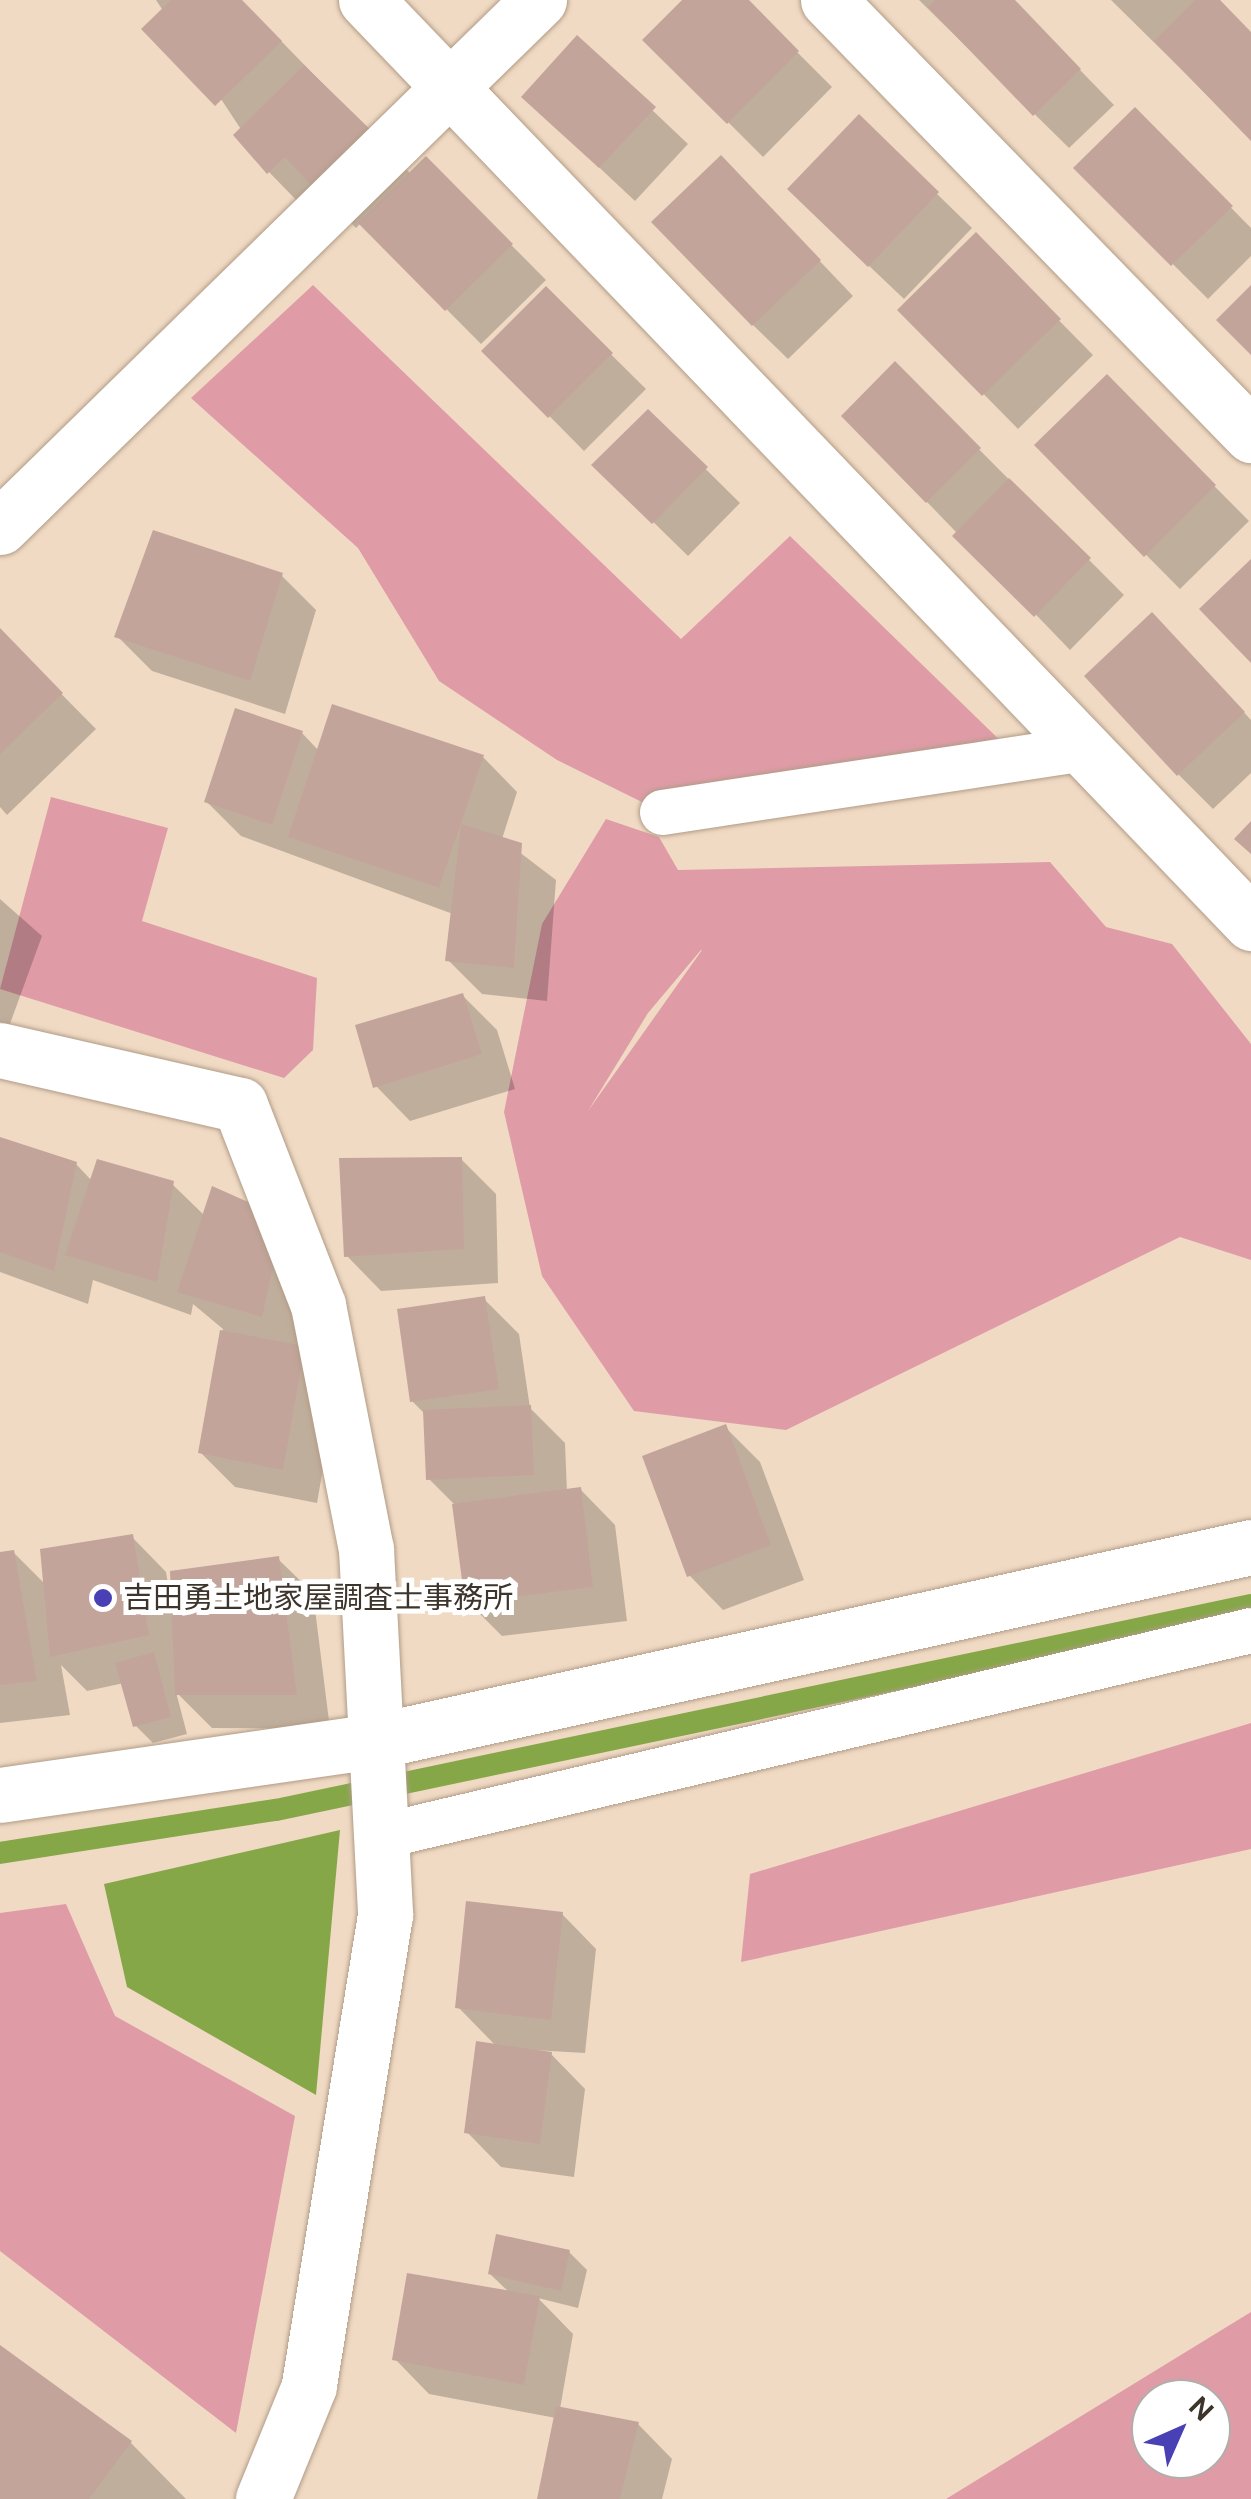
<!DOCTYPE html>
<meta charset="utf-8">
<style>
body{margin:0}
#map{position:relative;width:1251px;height:2499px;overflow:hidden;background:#f0dac4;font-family:"DM Sans","Noto Sans JP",sans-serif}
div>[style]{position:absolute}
.green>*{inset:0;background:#df9ca7}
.water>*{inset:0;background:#86a748}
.shadow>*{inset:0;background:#0003}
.stream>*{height:22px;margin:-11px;padding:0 11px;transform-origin:11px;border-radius:11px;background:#86a748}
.building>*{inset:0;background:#c2a49a}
.roads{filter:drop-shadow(0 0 2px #b19c87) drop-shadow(0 0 2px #b19c87)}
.lane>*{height:45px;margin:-22.5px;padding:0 22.5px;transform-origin:22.5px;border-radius:22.5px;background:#fff}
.street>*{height:55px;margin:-27.5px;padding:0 27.5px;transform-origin:27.5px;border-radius:27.5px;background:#fff}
.dots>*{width:28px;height:28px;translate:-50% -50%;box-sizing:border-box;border:5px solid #fff;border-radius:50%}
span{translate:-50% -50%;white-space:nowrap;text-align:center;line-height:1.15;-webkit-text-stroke:10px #fff;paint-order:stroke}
.poi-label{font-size:30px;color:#3d342b}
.left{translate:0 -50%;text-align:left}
.north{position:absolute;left:1131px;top:2379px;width:100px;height:100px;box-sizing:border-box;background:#fff;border:2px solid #b1aeaa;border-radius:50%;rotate:45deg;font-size:28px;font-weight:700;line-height:40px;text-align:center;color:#3d342b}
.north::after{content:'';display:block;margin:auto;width:35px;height:45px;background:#4940b6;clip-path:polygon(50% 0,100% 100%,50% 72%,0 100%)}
</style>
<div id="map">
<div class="green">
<i style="clip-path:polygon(313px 285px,681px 639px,790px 536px,1014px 754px,662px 812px,557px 760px,439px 681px,358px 548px,191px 398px)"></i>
<i style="clip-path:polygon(51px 797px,168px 828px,142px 921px,317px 978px,313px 1050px,284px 1078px,0 989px)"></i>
<i style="clip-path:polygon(evenodd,606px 819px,659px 837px,678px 870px,1050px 862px,1106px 927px,1172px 944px,1251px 1044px,1251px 1260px,1180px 1237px,786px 1430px,634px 1411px,542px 1276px,504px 1112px,542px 924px,606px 819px,701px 950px,702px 950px,588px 1111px,648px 1013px,701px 950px)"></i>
<i style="clip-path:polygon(1251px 1723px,1251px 1849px,741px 1962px,750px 1874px)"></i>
<i style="clip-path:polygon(66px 1904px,115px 2016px,295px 2116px,236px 2433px,0 2251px,0 1913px)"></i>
<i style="clip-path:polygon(evenodd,1251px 2312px,1251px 2499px,946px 2499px,1251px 2312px,1151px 2399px,1211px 2399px,1211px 2459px,1151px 2459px,1151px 2399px)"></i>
</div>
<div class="water">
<i style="clip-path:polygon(340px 1830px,316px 2095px,127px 1987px,104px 1884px)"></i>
</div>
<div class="shadow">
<i style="clip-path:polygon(156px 0,241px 0,411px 174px,426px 159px,546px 280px,481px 344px,361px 223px,356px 228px,320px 191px,303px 207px,269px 172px)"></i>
<i style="clip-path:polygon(685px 0,745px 0,832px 87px,763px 157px,646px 40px)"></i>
<i style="clip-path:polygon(919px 0,1012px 0,1114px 105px,1069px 148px)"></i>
<i style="clip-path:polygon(1111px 0,1216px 0,1251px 35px,1251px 138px)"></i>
<i style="clip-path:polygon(577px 39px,688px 144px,635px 201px,524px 97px)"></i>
<i style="clip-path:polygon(1135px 110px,1251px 228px,1251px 256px,1208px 299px,1076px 168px)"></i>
<i style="clip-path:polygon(859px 118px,972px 228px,904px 299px,825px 224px)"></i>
<i style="clip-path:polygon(755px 193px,853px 296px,788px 359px,753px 325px)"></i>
<i style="clip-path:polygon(976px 236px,1093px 355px,1018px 429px,901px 310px)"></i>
<i style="clip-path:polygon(546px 290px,646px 389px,584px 451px,485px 351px)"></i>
<i style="clip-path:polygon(895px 365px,1124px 595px,1070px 650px,844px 416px)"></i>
<i style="clip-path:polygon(1107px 378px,1249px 521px,1180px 589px,1038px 446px)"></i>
<i style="clip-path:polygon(648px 412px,740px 503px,688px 556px,595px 465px)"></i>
<i style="clip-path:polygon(281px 575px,316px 610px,285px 714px,152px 671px,117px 636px)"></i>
<i style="clip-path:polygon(0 632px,96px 729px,7px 815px,0 807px)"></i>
<i style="clip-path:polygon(1186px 650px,1251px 720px,1251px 773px,1213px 809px,1178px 774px)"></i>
<i style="clip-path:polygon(302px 733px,319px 751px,483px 757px,517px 792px,502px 839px,556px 880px,547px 1001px,482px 994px,448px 960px,453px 914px,241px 836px,206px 801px)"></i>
<i style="clip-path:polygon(0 899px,42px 936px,3px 1043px,0 1042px)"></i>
<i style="clip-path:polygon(463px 996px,497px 1030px,515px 1089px,410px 1121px,376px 1086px)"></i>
<i style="clip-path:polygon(0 1140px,76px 1164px,92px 1181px,172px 1184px,205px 1216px,318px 1255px,297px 1347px,338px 1383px,317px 1503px,235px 1487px,200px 1452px,223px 1329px,193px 1304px,191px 1315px,93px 1280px,88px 1304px,0 1272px)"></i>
<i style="clip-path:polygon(461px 1159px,496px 1194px,498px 1283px,381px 1291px,347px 1256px)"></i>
<i style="clip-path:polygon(484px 1299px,519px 1334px,530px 1408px,565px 1443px,567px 1492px,581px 1490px,615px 1525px,627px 1621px,502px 1636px,467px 1601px,454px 1504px,429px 1479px,426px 1415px,412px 1401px)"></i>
<i style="clip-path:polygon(725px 1427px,760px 1462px,804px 1580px,723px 1610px,689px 1575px)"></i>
<i style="clip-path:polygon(132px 1537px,166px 1572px,169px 1590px,278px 1559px,313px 1593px,330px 1729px,212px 1728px,176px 1692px,187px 1734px,153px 1743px,135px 1725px,124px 1683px,87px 1691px,61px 1665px,70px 1715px,0 1723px,0 1554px,13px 1552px,46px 1585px)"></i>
<i style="clip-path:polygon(562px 1914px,596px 1949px,585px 2053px,516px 2049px,551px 2054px,585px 2089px,574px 2177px,501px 2167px,467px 2132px,497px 2047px,458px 2007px)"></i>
<i style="clip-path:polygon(569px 2252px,587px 2270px,578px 2308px,538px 2298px,573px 2334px,560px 2409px,638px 2424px,672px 2459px,662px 2499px,539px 2499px,556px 2418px,429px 2394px,395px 2359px,511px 2294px,490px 2274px)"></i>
<i style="clip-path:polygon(0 2348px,130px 2442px,186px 2499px,0 2499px)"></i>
</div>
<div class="stream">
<i style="left:0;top:1853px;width:279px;rotate:-8.9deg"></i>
<i style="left:276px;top:1810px;width:996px;rotate:-11.87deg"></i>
</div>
<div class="building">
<i style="clip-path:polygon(171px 0,242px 0,282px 41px,215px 106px,141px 29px)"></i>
<i style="clip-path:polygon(682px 0,749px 0,799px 51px,727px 124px,642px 40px)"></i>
<i style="clip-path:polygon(935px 0,1015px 0,1081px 69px,1033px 116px,928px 7px)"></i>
<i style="clip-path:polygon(1195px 0,1220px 0,1251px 32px,1251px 141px,1154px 41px)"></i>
<i style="clip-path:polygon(577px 35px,656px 107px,599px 168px,521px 97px)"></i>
<i style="clip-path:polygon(304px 65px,379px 138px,320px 195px,285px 157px,267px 174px,233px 135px)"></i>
<i style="clip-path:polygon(1135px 107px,1233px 206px,1171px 266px,1073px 168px)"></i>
<i style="clip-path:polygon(859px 114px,939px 192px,868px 267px,787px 189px)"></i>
<i style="clip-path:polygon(721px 155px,821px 260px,752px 326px,651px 222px)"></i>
<i style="clip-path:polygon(426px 156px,513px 244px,445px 311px,358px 223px)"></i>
<i style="clip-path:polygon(976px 232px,1061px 319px,982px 396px,897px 310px)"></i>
<i style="clip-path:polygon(1251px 285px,1251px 355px,1216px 320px)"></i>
<i style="clip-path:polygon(546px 286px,613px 353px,548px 418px,481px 351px)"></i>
<i style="clip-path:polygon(895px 361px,981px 448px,926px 503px,841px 416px)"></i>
<i style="clip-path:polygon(1107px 374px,1216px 485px,1144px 557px,1034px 445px)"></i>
<i style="clip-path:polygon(648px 409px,708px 467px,652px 524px,591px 465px)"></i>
<i style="clip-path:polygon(1009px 478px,1091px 558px,1034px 617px,952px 536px)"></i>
<i style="clip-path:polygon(153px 530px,283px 573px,250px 681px,114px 637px)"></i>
<i style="clip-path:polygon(1251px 559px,1251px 663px,1199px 609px)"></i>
<i style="clip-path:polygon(1152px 612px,1245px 712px,1177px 776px,1084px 676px)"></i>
<i style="clip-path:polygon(0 628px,63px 693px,0 754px)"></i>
<i style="clip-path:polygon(332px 704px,484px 755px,439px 888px,288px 837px)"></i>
<i style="clip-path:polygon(235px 708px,303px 731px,272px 825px,204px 802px)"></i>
<i style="clip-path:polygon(1251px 821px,1251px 854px,1234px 839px)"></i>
<i style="clip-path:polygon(461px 824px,522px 843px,514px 968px,445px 961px)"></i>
<i style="clip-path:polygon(463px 993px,482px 1054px,373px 1088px,355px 1025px)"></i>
<i style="clip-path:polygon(0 1137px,77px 1162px,54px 1271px,0 1252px)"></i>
<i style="clip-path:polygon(462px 1157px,464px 1249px,344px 1257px,339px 1158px)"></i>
<i style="clip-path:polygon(97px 1159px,174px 1181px,157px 1282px,65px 1255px)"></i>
<i style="clip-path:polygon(212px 1186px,284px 1218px,262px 1317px,177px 1292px)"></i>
<i style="clip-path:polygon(485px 1296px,499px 1389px,410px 1402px,397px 1309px)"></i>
<i style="clip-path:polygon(220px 1330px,305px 1346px,283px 1470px,198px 1453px)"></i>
<i style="clip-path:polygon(531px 1405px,534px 1475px,426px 1480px,423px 1410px)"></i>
<i style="clip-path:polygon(726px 1424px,771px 1545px,687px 1577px,642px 1456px)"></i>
<i style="clip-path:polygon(581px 1487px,593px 1587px,465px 1603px,452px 1504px)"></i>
<i style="clip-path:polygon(133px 1534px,149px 1635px,50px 1657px,40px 1549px)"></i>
<i style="clip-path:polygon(14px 1550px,37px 1681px,0 1685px,0 1552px)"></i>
<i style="clip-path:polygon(279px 1556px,297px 1695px,175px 1695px,170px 1571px)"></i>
<i style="clip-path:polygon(154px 1652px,171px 1717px,133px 1727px,115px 1663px)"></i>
<i style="clip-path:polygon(466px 1901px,563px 1912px,551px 2020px,455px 2008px)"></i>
<i style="clip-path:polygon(476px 2041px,552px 2052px,540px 2144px,464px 2133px)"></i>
<i style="clip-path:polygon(496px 2234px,570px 2250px,561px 2291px,488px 2274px)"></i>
<i style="clip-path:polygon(407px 2273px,540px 2296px,524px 2385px,392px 2360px)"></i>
<i style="clip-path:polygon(0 2345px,132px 2441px,89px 2499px,0 2499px)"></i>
<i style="clip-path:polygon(556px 2406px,639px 2422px,620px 2499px,537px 2499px)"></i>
</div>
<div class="roads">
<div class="lane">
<i style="left:662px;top:812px;width:426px;rotate:-8.6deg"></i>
<i style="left:380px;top:1836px;width:895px;rotate:-13.31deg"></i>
</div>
<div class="street">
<i style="left:366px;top:0;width:1279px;rotate:46.2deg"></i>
<i style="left:828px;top:0;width:607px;rotate:45.8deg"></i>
<i style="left:0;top:527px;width:754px;rotate:-44.36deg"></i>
<i style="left:0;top:1050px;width:246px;rotate:12.9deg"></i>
<i style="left:240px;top:1105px;width:215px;rotate:68.7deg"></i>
<i style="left:318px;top:1305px;width:249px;rotate:78.9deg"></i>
<i style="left:366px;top:1549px;width:366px;rotate:87deg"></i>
<i style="left:385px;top:1915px;width:477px;rotate:99.2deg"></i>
<i style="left:309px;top:2386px;width:122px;rotate:112.2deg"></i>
<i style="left:0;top:1795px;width:380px;rotate:-8.2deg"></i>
<i style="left:376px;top:1741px;width:896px;rotate:-12.5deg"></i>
</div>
</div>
<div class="dots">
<i style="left:103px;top:1598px;background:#4940b6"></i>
</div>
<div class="poi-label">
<span class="left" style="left:123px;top:1598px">吉田勇土地家屋調査士事務所</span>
</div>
<div class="north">N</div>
</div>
